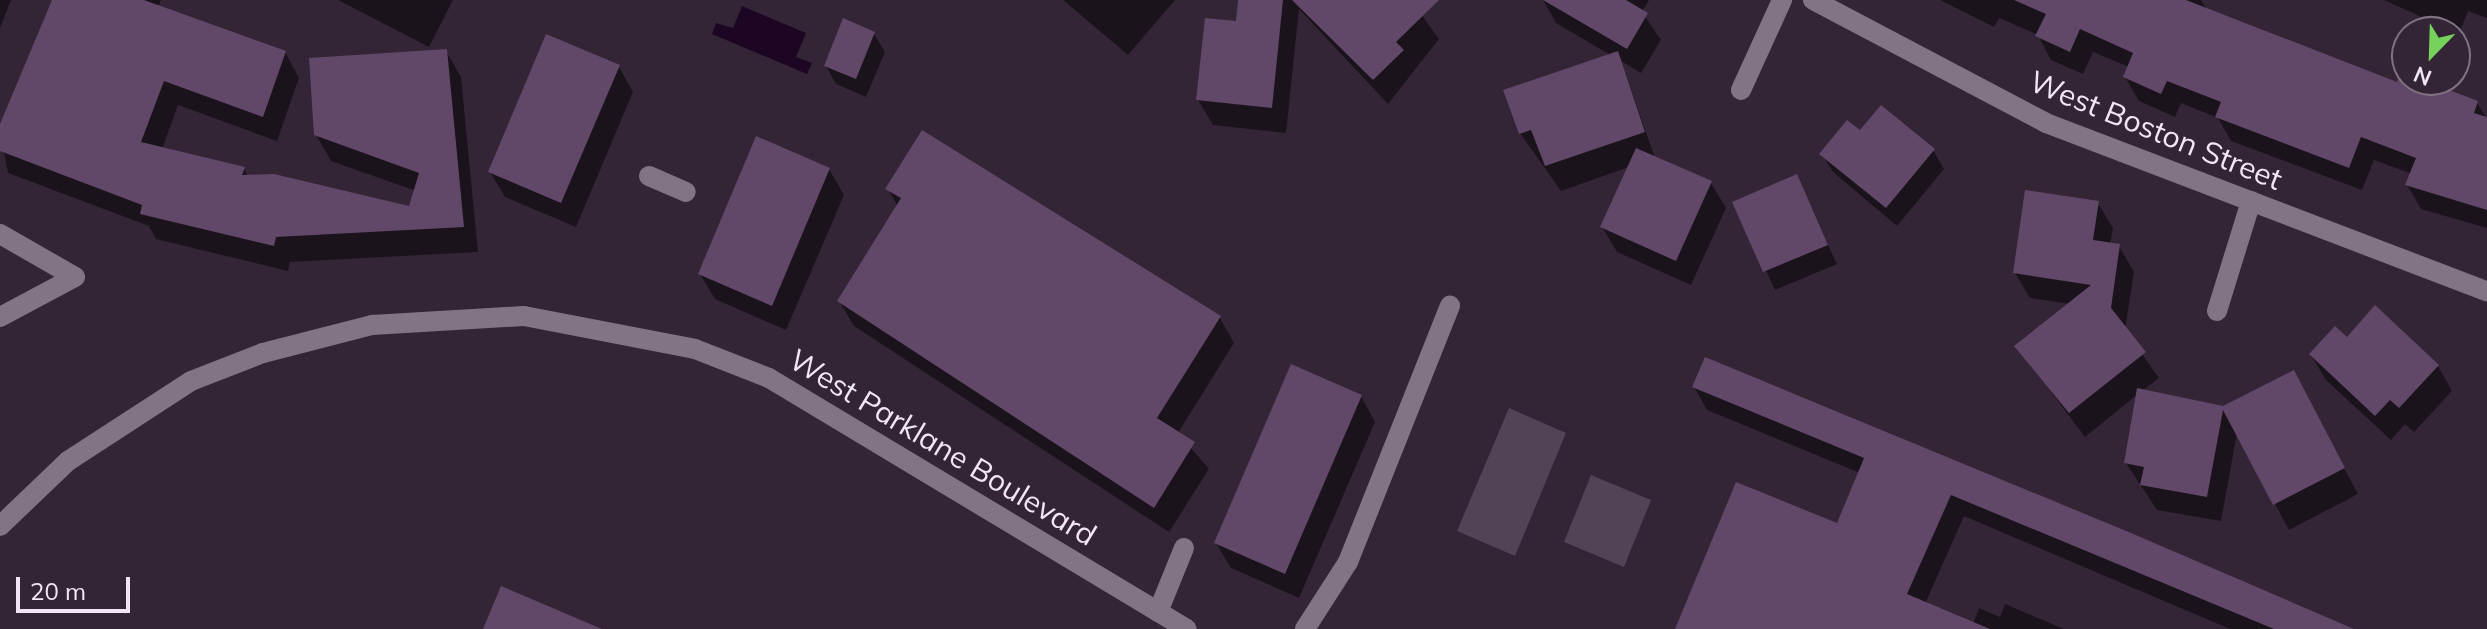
<!DOCTYPE html>
<style>
body{margin:0}
#map{position:relative;width:2487px;height:629px;overflow:hidden;background:#332536;font-family:Mulish,sans-serif}
div>[style]{position:absolute}
.green>*{inset:0;background:#534357}
.water>*{inset:0;background:#1d0623}
.shadow>*{inset:0;background:#0007}
.building>*{inset:0;background:#614768}
.minor>*{height:20px;margin:-10px;padding:0 10px;transform-origin:10px;border-radius:10px;background:#817585}
span{translate:-50% -50%;white-space:nowrap;text-align:center;line-height:1.15;-webkit-text-stroke:8px #332536;paint-order:stroke}
.street-label{font-size:30px;color:#f0e7f3}
.north{position:absolute;left:2391px;top:16px;width:80px;height:80px;box-sizing:border-box;background:#332536;border:2px solid #7f7382;border-radius:50%;rotate:203deg;font-size:22px;font-weight:700;line-height:32px;text-align:center;color:#f0e7f3}
.north::after{content:'';display:block;margin:auto;width:28px;height:36px;background:#76d25a;clip-path:polygon(50% 0,100% 100%,50% 72%,0 100%)}
.scale{position:absolute;left:16px;top:577px;width:114px;height:36px;box-sizing:border-box;border:4px solid #f0e7f3;border-top:0;padding-left:10px;font-size:24px;line-height:28px;white-space:nowrap;color:#f0e7f3;-webkit-text-stroke:6px #332536;paint-order:stroke}
</style>
<div id="map">
<div class="green">
<i style="clip-path:polygon(1509px 408px,1566px 433px,1515px 556px,1457px 531px)"></i>
<i style="clip-path:polygon(1591px 475px,1651px 500px,1624px 567px,1564px 542px)"></i>
</div>
<div class="water">
<i style="clip-path:polygon(742px 6px,806px 33px,796px 57px,812px 63px,807px 74px,712px 34px,716px 23px,733px 28px)"></i>
</div>
<div class="shadow">
<i style="clip-path:polygon(0 0,11px 0,0 28px)"></i>
<i style="clip-path:polygon(55px 0,161px 0,158px 7px,285px 52px,299px 78px,277px 141px,178px 105px,162px 149px,244px 169px,248px 177px,411px 208px,416px 191px,331px 161px,316px 135px,446px 51px,461px 77px,478px 252px,290px 262px,288px 271px,156px 239px,149px 226px,8px 173px,0 131px)"></i>
<i style="clip-path:polygon(338px 0,453px 0,429px 47px)"></i>
<i style="clip-path:polygon(1063px 0,1175px 0,1128px 55px)"></i>
<i style="clip-path:polygon(1240px 0,1411px 0,1439px 39px,1388px 104px,1299px 9px,1286px 133px,1213px 125px,1198px 100px,1237px 24px)"></i>
<i style="clip-path:polygon(1543px 0,1649px 0,1642px 12px,1661px 40px,1641px 73px,1621px 61px,1655px 158px,1711px 183px,1726px 208px,1691px 285px,1617px 252px,1602px 227px,1629px 167px,1561px 191px,1520px 133px,1612px 56px,1556px 23px)"></i>
<i style="clip-path:polygon(1940px 0,2201px 0,2207px 10px,2398px 85px,2477px 103px,2487px 119px,2487px 228px,2421px 209px,2407px 185px,2412px 174px,2374px 160px,2362px 190px,2231px 141px,2218px 118px,2181px 103px,2175px 117px,2139px 101px,2125px 77px,2129px 67px,2093px 52px,2083px 74px,2051px 60px,2038px 35px,1999px 18px,1994px 27px)"></i>
<i style="clip-path:polygon(2384px 0,2487px 0,2487px 18px,2468px 11px,2459px 34px)"></i>
<i style="clip-path:polygon(874px 34px,885px 52px,866px 97px,836px 84px,826px 66px)"></i>
<i style="clip-path:polygon(619px 67px,633px 92px,576px 227px,505px 197px,490px 172px)"></i>
<i style="clip-path:polygon(1933px 150px,1944px 169px,1897px 226px,1833px 172px,1822px 154px)"></i>
<i style="clip-path:polygon(829px 169px,844px 195px,786px 330px,715px 299px,700px 274px)"></i>
<i style="clip-path:polygon(1796px 177px,1837px 264px,1775px 290px,1735px 203px)"></i>
<i style="clip-path:polygon(888px 189px,1220px 318px,1234px 343px,1178px 433px,1209px 469px,1169px 532px,854px 326px,839px 301px,898px 207px)"></i>
<i style="clip-path:polygon(2098px 203px,2113px 228px,2110px 245px,2119px 246px,2134px 272px,2125px 330px,2159px 378px,2142px 391px,2224px 409px,2307px 398px,2358px 494px,2289px 530px,2237px 433px,2221px 521px,2157px 510px,2126px 463px,2138px 394px,2085px 437px,2017px 347px,2070px 304px,2030px 298px,2015px 273px)"></i>
<i style="clip-path:polygon(2347px 340px,2438px 366px,2452px 391px,2414px 432px,2405px 424px,2391px 440px,2326px 380px,2311px 355px)"></i>
<i style="clip-path:polygon(1694px 387px,2342px 629px,2230px 629px,1964px 516px,1925px 604px,1973px 624px,1979px 608px,2000px 617px,2005px 604px,2064px 629px,1679px 629px,1838px 525px,1860px 473px,1707px 410px)"></i>
<i style="clip-path:polygon(1361px 396px,1375px 422px,1299px 598px,1231px 568px,1216px 543px)"></i>
</div>
<div class="building">
<i style="clip-path:polygon(52px 0,144px 0,286px 51px,263px 117px,164px 81px,141px 142px,245px 167px,242px 175px,274px 174px,409px 206px,419px 173px,314px 135px,309px 58px,447px 49px,464px 227px,276px 237px,274px 246px,140px 214px,142px 205px,0 151px,0 124px)"></i>
<i style="clip-path:polygon(1238px 0,1283px 0,1272px 108px,1196px 100px,1205px 18px,1236px 21px)"></i>
<i style="clip-path:polygon(1292px 0,1439px 0,1396px 42px,1404px 50px,1373px 80px)"></i>
<i style="clip-path:polygon(1543px 0,1626px 0,1648px 13px,1627px 49px)"></i>
<i style="clip-path:polygon(2014px 0,2186px 0,2397px 82px,2401px 72px,2478px 101px,2474px 113px,2487px 117px,2487px 210px,2405px 185px,2416px 158px,2361px 137px,2349px 168px,2215px 117px,2221px 102px,2167px 81px,2161px 94px,2123px 77px,2133px 53px,2080px 29px,2070px 52px,2035px 36px,2046px 14px)"></i>
<i style="clip-path:polygon(843px 18px,875px 32px,856px 79px,824px 66px)"></i>
<i style="clip-path:polygon(546px 34px,620px 65px,561px 203px,488px 172px)"></i>
<i style="clip-path:polygon(1618px 51px,1645px 132px,1545px 166px,1531px 130px,1519px 134px,1503px 90px)"></i>
<i style="clip-path:polygon(1881px 105px,1935px 149px,1886px 208px,1819px 154px,1847px 120px,1860px 130px)"></i>
<i style="clip-path:polygon(922px 130px,1221px 316px,1157px 418px,1195px 442px,1154px 508px,837px 301px,901px 198px,885px 189px)"></i>
<i style="clip-path:polygon(756px 136px,830px 168px,772px 306px,698px 274px)"></i>
<i style="clip-path:polygon(1636px 148px,1712px 181px,1676px 261px,1600px 227px)"></i>
<i style="clip-path:polygon(1797px 174px,1828px 245px,1763px 272px,1732px 202px)"></i>
<i style="clip-path:polygon(2025px 190px,2099px 201px,2093px 240px,2120px 244px,2111px 308px,2146px 352px,2069px 413px,2014px 346px,2091px 285px,2013px 273px)"></i>
<i style="clip-path:polygon(2375px 305px,2439px 365px,2399px 408px,2390px 400px,2375px 416px,2309px 354px,2335px 326px,2347px 337px)"></i>
<i style="clip-path:polygon(1705px 357px,2131px 533px,2354px 629px,2274px 629px,1951px 495px,1907px 594px,1990px 629px,1675px 629px,1736px 482px,1837px 523px,1864px 458px,1692px 387px)"></i>
<i style="clip-path:polygon(1291px 364px,1362px 395px,1285px 574px,1214px 543px)"></i>
<i style="clip-path:polygon(2294px 370px,2345px 468px,2273px 505px,2223px 410px,2207px 497px,2140px 485px,2144px 467px,2124px 463px,2137px 388px,2223px 406px)"></i>
<i style="clip-path:polygon(501px 586px,602px 629px,483px 629px)"></i>
</div>
<div class="minor">
<i style="left:1813px;top:0;width:263px;rotate:27.8deg"></i>
<i style="left:2046px;top:123px;width:472px;rotate:20.9deg"></i>
<i style="left:1741px;top:90px;width:99px;rotate:-65.5deg"></i>
<i style="left:649px;top:176px;width:40px;rotate:23.4deg"></i>
<i style="left:0;top:234px;width:86px;rotate:29.8deg"></i>
<i style="left:75px;top:277px;width:85px;rotate:151.9deg"></i>
<i style="left:2217px;top:311px;width:115px;rotate:-72.8deg"></i>
<i style="left:0;top:526px;width:94px;rotate:-43.7deg"></i>
<i style="left:68px;top:461px;width:147px;rotate:-33deg"></i>
<i style="left:191px;top:381px;width:77px;rotate:-21.3deg"></i>
<i style="left:263px;top:353px;width:113px;rotate:-14.4deg"></i>
<i style="left:372px;top:325px;width:152px;rotate:-3.4deg"></i>
<i style="left:524px;top:316px;width:174px;rotate:10.9deg"></i>
<i style="left:695px;top:349px;width:79px;rotate:21.4deg"></i>
<i style="left:769px;top:378px;width:487px;rotate:31deg"></i>
<i style="left:1158px;top:612px;width:69px;rotate:-67.9deg"></i>
<i style="left:1305px;top:629px;width:80px;rotate:-57.3deg"></i>
<i style="left:1348px;top:562px;width:276px;rotate:-68.3deg"></i>
</div>
<div class="street-label">
<span style="left:2156px;top:130px;rotate:22deg">West Boston Street</span>
<span style="left:943px;top:447px;rotate:31deg">West Parklane Boulevard</span>
</div>
<div class="north">N</div>
<div class="scale">20 m</div>
</div>
